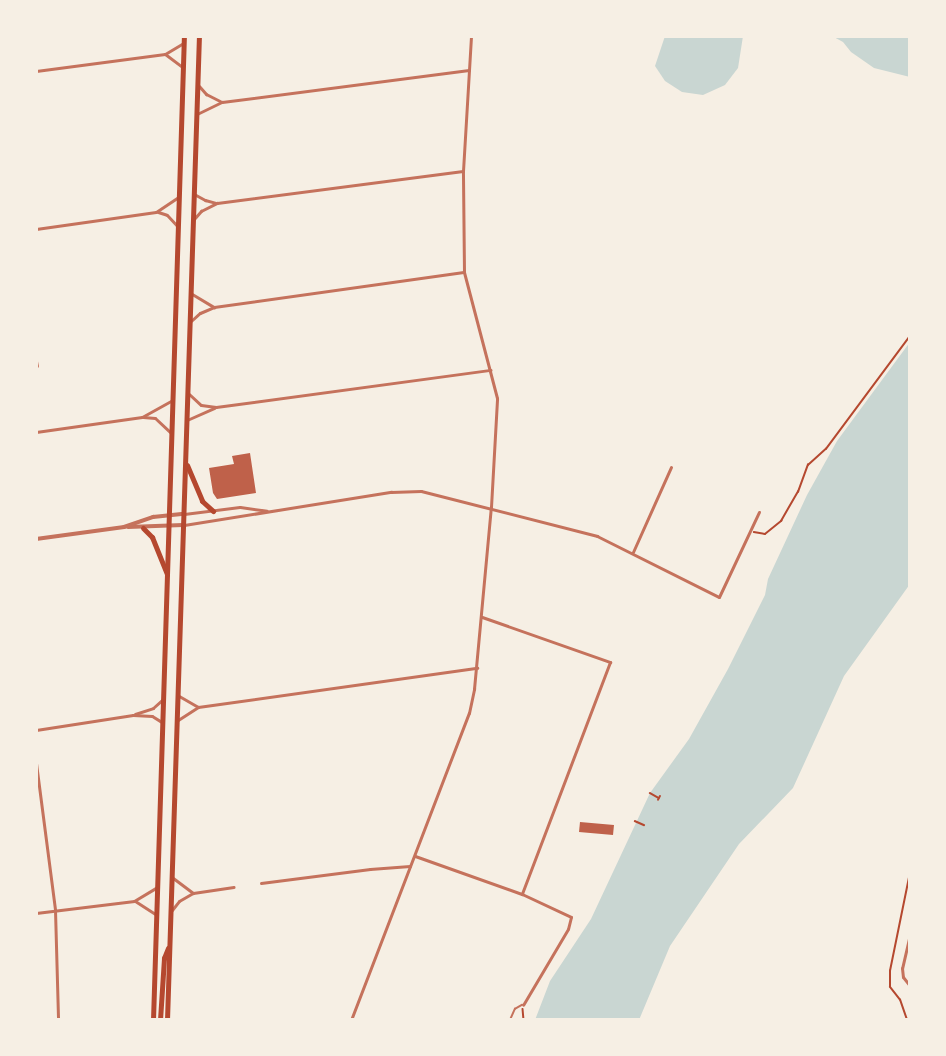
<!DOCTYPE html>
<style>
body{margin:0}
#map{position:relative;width:946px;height:1056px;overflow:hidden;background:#f6efe4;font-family:"DejaVu Sans",sans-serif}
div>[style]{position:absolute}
.water>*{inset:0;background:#c9d6d2}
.building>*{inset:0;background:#bf614a}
.path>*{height:1.5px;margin:-0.75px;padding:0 0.75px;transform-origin:0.75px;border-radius:0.75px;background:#b5482f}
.service>*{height:1.5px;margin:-0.75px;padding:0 0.75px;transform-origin:0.75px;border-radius:0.75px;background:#c5725c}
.minor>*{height:3px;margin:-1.5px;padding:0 1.5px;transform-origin:1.5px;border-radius:1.5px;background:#c5725c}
.tertiary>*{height:4px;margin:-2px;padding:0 2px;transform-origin:2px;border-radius:2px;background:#c5725c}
.trunk>*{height:5px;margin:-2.5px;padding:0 2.5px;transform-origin:2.5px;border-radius:2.5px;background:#b5482f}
span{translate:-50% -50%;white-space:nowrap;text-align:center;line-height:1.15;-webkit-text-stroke:4.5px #f6efe4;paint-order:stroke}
.frame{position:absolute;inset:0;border:38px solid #f6efe4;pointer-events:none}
</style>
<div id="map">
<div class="water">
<i style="clip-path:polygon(665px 36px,743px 36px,738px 68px,725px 85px,703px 95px,682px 92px,665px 81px,655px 66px)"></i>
<i style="clip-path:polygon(832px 36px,910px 36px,910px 77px,874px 68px,851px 52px,843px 42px)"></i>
<i style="clip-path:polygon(910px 342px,910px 584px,844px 676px,793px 788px,739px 844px,670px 946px,639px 1020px,535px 1020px,550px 981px,591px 919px,650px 793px,689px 739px,728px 669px,765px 595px,768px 579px,807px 495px,837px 441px)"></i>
</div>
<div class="building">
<i style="clip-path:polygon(250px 453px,256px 493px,217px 499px,213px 493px,209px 468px,234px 464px,232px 456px)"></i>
<i style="clip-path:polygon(580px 822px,614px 825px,613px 835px,579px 832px)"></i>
</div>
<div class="path">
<i style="left:754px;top:532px;width:11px;rotate:10deg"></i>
<i style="left:765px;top:534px;width:21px;rotate:-39deg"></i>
<i style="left:781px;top:521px;width:34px;rotate:-60deg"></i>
<i style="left:798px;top:492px;width:29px;rotate:-70deg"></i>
<i style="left:808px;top:465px;width:24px;rotate:-42deg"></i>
<i style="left:826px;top:449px;width:141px;rotate:-53.4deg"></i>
<i style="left:650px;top:793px;width:10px;rotate:29deg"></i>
<i style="left:658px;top:800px;width:4px;rotate:-63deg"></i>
<i style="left:910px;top:810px;width:9px;rotate:90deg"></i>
<i style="left:635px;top:821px;width:10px;rotate:24deg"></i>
<i style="left:523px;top:1009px;width:11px;rotate:85deg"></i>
<i style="left:534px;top:1020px;width:1px"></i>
<i style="left:907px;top:1020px;width:21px;rotate:-109deg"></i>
<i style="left:900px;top:1000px;width:16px;rotate:-128deg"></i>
<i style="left:890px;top:987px;width:16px;rotate:-90deg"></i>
<i style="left:890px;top:971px;width:100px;rotate:-78.5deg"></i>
</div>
<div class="service">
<i style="left:510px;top:1020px;width:12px;rotate:-66deg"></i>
<i style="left:515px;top:1009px;width:8px;rotate:-30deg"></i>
</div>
<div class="minor">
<i style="left:165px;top:54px;width:21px;rotate:37deg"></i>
<i style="left:36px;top:71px;width:130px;rotate:-7.5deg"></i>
<i style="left:165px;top:54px;width:21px;rotate:-31deg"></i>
<i style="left:199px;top:86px;width:11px;rotate:49deg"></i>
<i style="left:206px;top:94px;width:16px;rotate:27deg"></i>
<i style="left:197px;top:114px;width:28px;rotate:-26deg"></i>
<i style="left:222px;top:102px;width:249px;rotate:-7.4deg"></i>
<i style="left:194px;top:194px;width:13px;rotate:29deg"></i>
<i style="left:205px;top:200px;width:11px;rotate:15deg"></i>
<i style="left:158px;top:212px;width:9px;rotate:18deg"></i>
<i style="left:167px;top:215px;width:16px;rotate:47deg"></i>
<i style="left:194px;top:219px;width:11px;rotate:-49deg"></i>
<i style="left:201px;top:211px;width:18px;rotate:-27deg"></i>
<i style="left:217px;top:203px;width:248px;rotate:-7.4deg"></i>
<i style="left:36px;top:229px;width:121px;rotate:-8.1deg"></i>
<i style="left:156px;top:212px;width:27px;rotate:-34deg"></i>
<i style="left:192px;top:294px;width:26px;rotate:31deg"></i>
<i style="left:191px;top:321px;width:12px;rotate:-42deg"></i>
<i style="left:200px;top:313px;width:15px;rotate:-23deg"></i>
<i style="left:214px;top:307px;width:252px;rotate:-8deg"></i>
<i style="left:36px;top:361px;width:5px;rotate:79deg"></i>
<i style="left:189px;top:394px;width:16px;rotate:43deg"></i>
<i style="left:201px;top:405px;width:15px;rotate:8deg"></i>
<i style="left:216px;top:407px;width:277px;rotate:-7.7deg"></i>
<i style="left:143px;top:417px;width:12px;rotate:5deg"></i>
<i style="left:155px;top:418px;width:21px;rotate:43deg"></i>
<i style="left:187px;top:420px;width:30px;rotate:-24deg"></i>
<i style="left:36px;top:432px;width:107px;rotate:-8.1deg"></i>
<i style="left:142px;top:417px;width:35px;rotate:-29deg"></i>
<i style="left:184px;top:514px;width:56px;rotate:-7.1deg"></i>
<i style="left:240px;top:507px;width:27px;rotate:8deg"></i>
<i style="left:184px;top:525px;width:210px;rotate:-9.1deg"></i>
<i style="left:391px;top:492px;width:30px;rotate:-2deg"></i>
<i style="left:421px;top:491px;width:182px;rotate:14.3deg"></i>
<i style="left:597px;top:536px;width:136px;rotate:26.6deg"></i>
<i style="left:719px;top:597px;width:94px;rotate:-64.8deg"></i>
<i style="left:633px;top:552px;width:93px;rotate:-65.9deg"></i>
<i style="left:482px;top:617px;width:136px;rotate:19.4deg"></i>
<i style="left:610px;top:662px;width:248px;rotate:110.8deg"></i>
<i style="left:179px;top:696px;width:22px;rotate:30deg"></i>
<i style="left:135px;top:714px;width:19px;rotate:-18deg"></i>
<i style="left:153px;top:708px;width:13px;rotate:-42deg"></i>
<i style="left:178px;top:720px;width:24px;rotate:-33deg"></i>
<i style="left:198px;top:707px;width:282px;rotate:-8deg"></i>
<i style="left:36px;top:730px;width:98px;rotate:-8.8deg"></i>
<i style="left:133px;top:715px;width:19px;rotate:3deg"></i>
<i style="left:152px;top:716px;width:13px;rotate:32deg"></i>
<i style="left:36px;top:763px;width:148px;rotate:82.6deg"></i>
<i style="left:55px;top:910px;width:110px;rotate:88.4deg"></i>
<i style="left:415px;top:856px;width:114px;rotate:19.6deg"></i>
<i style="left:522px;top:894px;width:54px;rotate:25.1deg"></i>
<i style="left:571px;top:917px;width:12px;rotate:104deg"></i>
<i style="left:568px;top:929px;width:88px;rotate:120.6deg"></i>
<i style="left:173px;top:878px;width:25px;rotate:37deg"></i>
<i style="left:261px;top:883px;width:110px;rotate:-7.3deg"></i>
<i style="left:370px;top:869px;width:40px;rotate:-4.3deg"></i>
<i style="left:135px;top:901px;width:24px;rotate:33deg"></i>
<i style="left:172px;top:910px;width:11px;rotate:-52deg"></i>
<i style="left:179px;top:901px;width:16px;rotate:-30deg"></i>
<i style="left:193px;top:893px;width:41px;rotate:-8.3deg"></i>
<i style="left:36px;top:913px;width:99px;rotate:-7deg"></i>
<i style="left:134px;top:901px;width:26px;rotate:-31deg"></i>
<i style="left:910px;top:934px;width:35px;rotate:103deg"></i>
<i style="left:902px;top:968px;width:9px;rotate:84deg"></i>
<i style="left:903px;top:977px;width:11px;rotate:52deg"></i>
<i style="left:351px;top:1020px;width:329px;rotate:-69deg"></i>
<i style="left:469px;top:713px;width:25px;rotate:-78deg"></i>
<i style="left:474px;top:689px;width:183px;rotate:-84.7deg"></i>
<i style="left:491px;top:507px;width:109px;rotate:-86.8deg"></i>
<i style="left:497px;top:398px;width:130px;rotate:-104.7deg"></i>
<i style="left:464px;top:272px;width:101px;rotate:-90.6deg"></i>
<i style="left:463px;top:171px;width:135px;rotate:-86.6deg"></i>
</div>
<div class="tertiary">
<i style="left:128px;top:527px;width:55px;rotate:-2.1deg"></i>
<i style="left:36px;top:539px;width:89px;rotate:-7.8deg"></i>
<i style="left:124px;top:527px;width:31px;rotate:-19deg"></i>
<i style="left:153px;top:517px;width:31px;rotate:-6deg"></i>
</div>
<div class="trunk">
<i style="left:187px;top:465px;width:39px;rotate:67deg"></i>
<i style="left:202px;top:501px;width:15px;rotate:42deg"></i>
<i style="left:143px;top:528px;width:13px;rotate:45deg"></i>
<i style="left:152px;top:537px;width:40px;rotate:68deg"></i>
<i style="left:153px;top:1020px;width:984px;rotate:-88.2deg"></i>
<i style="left:160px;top:1020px;width:62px;rotate:-86.3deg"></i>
<i style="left:164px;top:958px;width:11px;rotate:-68deg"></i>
<i style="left:167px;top:1020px;width:985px;rotate:-88.14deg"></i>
</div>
<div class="frame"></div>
</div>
